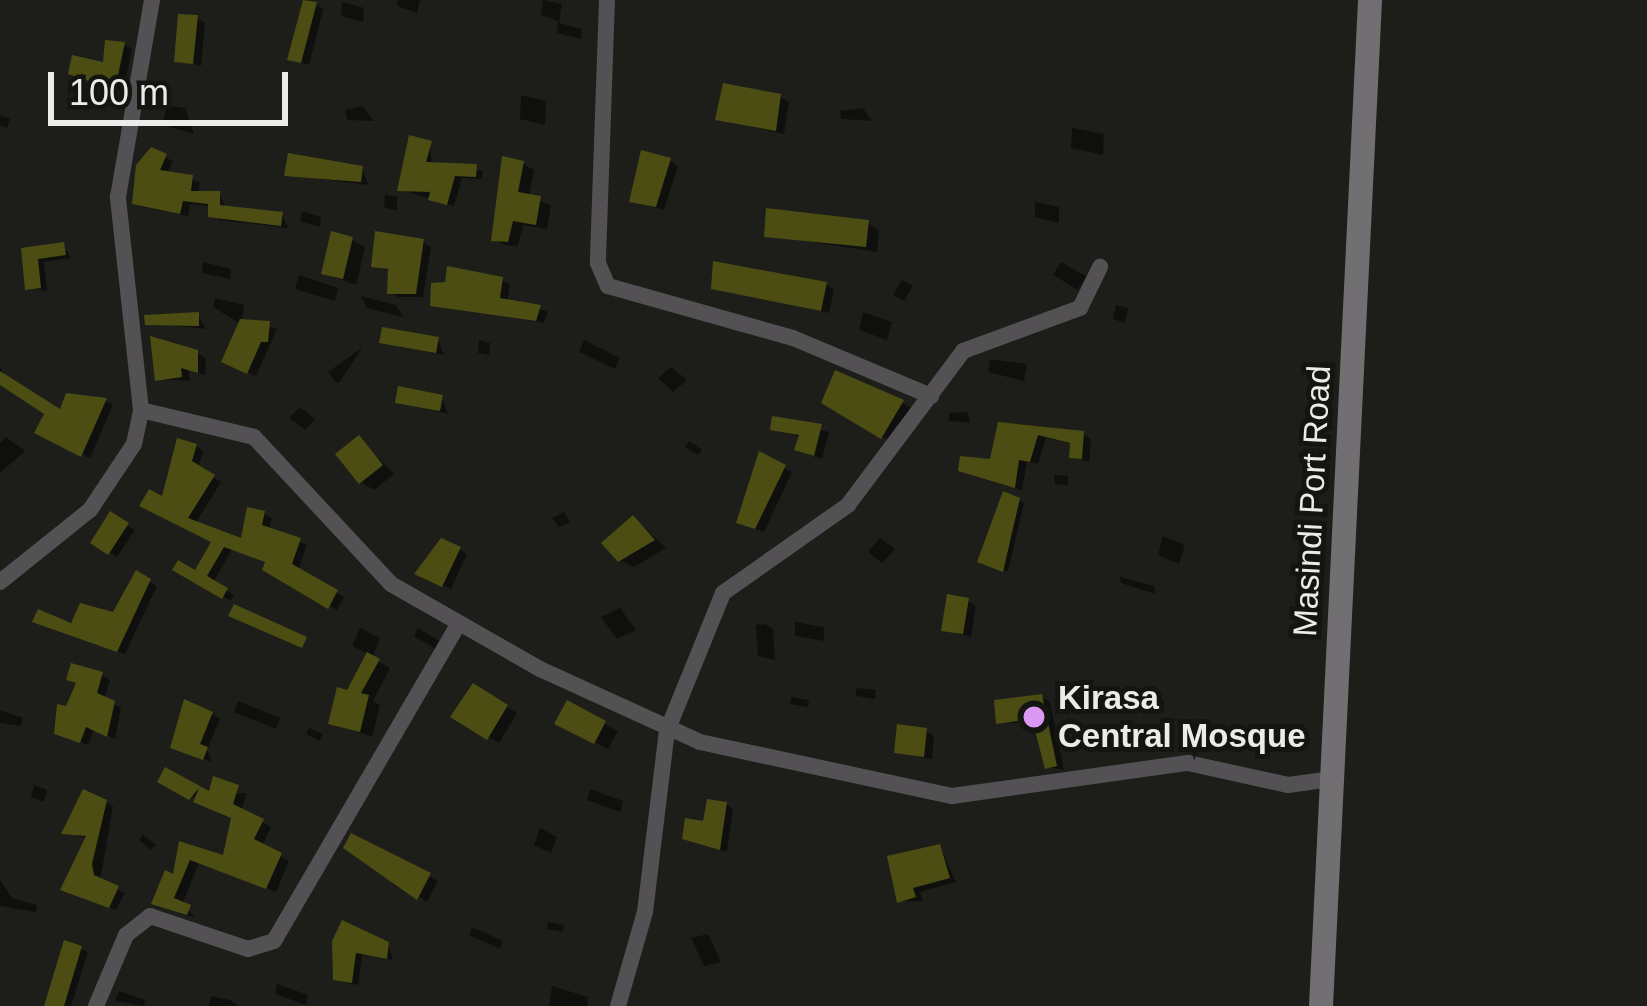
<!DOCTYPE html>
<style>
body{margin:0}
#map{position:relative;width:1647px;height:1006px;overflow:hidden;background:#1d1e1a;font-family:Arial,sans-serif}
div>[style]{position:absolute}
.shadow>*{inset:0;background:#0007}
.building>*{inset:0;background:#4c4d12}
.street>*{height:16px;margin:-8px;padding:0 8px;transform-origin:8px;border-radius:8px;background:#535153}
.secondary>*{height:24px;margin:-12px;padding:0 12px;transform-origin:12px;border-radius:12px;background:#716f72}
.dots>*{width:33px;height:33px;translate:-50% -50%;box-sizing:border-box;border:6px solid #141411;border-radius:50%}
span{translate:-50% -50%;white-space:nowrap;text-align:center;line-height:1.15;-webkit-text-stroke:10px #141411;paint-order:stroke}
.street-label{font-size:33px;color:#ebebe9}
.poi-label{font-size:33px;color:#ebebe9;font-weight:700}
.left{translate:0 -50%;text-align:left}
.scale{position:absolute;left:48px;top:72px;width:240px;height:54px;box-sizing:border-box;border:6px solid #ebebe9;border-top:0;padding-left:15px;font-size:36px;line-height:42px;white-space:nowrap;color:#ebebe9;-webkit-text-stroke:9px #141411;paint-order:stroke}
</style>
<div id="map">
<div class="shadow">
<i style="clip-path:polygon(398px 0,420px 0,417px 13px,397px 6px)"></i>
<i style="clip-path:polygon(543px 0,562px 4px,559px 23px,582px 29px,581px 39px,557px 33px,558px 21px,541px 15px)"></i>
<i style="clip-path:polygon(342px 2px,364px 8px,363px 22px,341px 16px)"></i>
<i style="clip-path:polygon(316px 5px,323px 9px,309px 65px,298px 62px)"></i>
<i style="clip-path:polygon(197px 18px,205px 23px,201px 66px,177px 60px)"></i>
<i style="clip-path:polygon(124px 45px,132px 49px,123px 92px,79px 77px,106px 66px)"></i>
<i style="clip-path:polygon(521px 95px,546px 101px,545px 125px,520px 119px)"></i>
<i style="clip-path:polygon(780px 97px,789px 102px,784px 134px,718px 119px)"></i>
<i style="clip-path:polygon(167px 105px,185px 108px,194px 134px,163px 125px)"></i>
<i style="clip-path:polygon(363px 106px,374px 121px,347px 120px,345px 110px)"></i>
<i style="clip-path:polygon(863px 108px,872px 121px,841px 119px,840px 111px)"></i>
<i style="clip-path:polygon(0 115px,10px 119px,7px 128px,0 126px)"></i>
<i style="clip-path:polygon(1072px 128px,1104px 134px,1103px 155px,1071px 148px)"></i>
<i style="clip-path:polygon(430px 144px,432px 165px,483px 171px,482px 179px,462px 178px,454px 206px,401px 190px)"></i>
<i style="clip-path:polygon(152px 151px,173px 161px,167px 174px,200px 182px,198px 194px,219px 194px,227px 208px,282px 215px,288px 228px,219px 220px,211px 206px,190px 204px,188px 216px,143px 207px,135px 202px)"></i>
<i style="clip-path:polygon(670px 161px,678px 166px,664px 210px,633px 201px)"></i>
<i style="clip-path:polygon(523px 164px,534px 170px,529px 197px,551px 205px,547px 229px,523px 225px,518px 246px,505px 245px,494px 239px)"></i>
<i style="clip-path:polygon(362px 169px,369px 185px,287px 175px)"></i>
<i style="clip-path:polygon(385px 195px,397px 197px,397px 210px,384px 208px)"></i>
<i style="clip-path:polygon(1035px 202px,1059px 207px,1059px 223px,1035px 217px)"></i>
<i style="clip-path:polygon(302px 211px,321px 217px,320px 227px,300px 221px)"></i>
<i style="clip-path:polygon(868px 223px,879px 230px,877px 252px,767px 235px)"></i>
<i style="clip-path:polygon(352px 240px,365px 247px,356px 285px,324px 273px)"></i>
<i style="clip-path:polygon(423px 242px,431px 247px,423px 297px,398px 297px,390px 292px,391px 271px,374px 266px)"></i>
<i style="clip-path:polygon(63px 245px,71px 258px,44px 262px,47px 291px,27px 288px,24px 251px)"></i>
<i style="clip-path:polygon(203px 262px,231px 269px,230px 279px,202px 273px)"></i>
<i style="clip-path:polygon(1061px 262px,1086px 276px,1078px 290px,1053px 275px)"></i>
<i style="clip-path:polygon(299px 275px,338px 288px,335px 301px,295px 289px)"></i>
<i style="clip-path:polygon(501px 280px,510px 285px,507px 303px,539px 308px,548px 312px,544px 323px,433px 304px)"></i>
<i style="clip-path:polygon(902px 280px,913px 286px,904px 301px,893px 295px)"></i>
<i style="clip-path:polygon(826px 285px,834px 289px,829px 313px,714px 288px)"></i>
<i style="clip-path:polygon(361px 296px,396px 305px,403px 317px,367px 308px)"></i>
<i style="clip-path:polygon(215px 298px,244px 305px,242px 322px,277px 329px,256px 376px,233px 366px,241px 324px,213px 307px)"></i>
<i style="clip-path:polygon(1116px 305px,1128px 308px,1125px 323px,1113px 319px)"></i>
<i style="clip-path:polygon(863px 312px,892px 322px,887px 340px,859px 330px)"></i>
<i style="clip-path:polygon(198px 315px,206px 329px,147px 323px)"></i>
<i style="clip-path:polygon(438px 340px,444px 355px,383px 341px)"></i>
<i style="clip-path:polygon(479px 340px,490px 343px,489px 355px,478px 353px)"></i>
<i style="clip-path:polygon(584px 340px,620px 358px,615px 369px,579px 352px)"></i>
<i style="clip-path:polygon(363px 347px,339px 383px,336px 382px,328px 372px)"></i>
<i style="clip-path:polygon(197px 353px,206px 358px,205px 375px,188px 370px,190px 381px,158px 379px)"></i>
<i style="clip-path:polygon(990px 359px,1027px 364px,1024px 381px,988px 372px)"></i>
<i style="clip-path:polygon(0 365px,4px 376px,61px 413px,88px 405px,91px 395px,113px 405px,90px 458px,38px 432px,48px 413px,0 382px)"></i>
<i style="clip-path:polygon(671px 367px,687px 380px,673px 392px,658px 378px)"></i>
<i style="clip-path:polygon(837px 374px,913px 408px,893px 443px,825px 402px)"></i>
<i style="clip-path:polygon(442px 398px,448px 414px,399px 401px)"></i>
<i style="clip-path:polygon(300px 407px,315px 419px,305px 430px,289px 418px)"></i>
<i style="clip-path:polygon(967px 412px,970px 423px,949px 421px,949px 413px)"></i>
<i style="clip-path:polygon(775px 420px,829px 432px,822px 459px,806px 454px,802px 437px,773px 429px)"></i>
<i style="clip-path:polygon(1000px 425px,1083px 434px,1091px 439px,1089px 462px,1072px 456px,1073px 444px,1046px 438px,1038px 464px,1027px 462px,1022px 490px,969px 474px,993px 462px)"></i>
<i style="clip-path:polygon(6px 437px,25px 451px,0 473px,0 443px)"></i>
<i style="clip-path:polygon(359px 439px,394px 474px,374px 490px,361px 482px)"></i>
<i style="clip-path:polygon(689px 441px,702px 450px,698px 455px,685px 447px)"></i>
<i style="clip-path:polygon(196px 446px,203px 451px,198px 469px,221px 482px,195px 524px,243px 542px,264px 514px,272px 518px,269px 530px,307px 545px,298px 571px,344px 597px,337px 610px,265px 569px,268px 562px,232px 549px,213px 583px,234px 595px,231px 601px,176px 569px,196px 574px,215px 541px,164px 501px)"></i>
<i style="clip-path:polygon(761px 455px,792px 472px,764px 532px,748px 527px)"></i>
<i style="clip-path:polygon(1054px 475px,1068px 476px,1068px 485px,1055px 484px)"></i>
<i style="clip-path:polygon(1019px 500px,1024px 503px,1008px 572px,986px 563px)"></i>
<i style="clip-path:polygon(564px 512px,570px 522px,559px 527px,552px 518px)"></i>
<i style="clip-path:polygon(111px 515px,135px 530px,117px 557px,94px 542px)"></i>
<i style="clip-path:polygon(634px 518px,666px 548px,634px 567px,620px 560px)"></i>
<i style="clip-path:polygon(1163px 536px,1185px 545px,1179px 564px,1158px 555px)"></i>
<i style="clip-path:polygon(880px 538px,895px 549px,882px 563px,868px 552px)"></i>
<i style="clip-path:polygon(459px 549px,467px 554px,451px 589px,418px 573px,424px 560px,434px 564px)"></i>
<i style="clip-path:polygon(137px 574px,157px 586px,125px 654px,43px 625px,114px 615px)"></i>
<i style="clip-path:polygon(1120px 577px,1154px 586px,1155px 594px,1121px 583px)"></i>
<i style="clip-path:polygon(968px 601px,976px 606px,971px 637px,944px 629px)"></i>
<i style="clip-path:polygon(620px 608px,636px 630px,617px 639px,601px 617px)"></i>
<i style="clip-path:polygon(795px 622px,824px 627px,824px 641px,795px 636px)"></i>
<i style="clip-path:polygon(765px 624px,773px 629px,775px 660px,758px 656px,756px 625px)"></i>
<i style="clip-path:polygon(360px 628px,380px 638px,372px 658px,390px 668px,373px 701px,380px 705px,372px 737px,331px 722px,369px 654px,352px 646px)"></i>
<i style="clip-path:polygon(418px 628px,443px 643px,439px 651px,414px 636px)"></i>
<i style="clip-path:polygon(102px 675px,110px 680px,104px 700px,121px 708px,115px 739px,94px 729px,88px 745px,66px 737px,68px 709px)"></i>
<i style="clip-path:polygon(474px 687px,517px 713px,499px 743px,455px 716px)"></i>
<i style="clip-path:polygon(856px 688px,876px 690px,875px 699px,856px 696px)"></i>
<i style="clip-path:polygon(791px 697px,809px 700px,808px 707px,790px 704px)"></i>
<i style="clip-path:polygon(1042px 697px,1050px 702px,1064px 770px,1048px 767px,1036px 723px,999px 723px)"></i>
<i style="clip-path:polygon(238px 701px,280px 718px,276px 729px,234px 712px)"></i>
<i style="clip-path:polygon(568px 704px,618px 731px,608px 749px,558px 723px)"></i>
<i style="clip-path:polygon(0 710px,23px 718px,21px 726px,0 723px)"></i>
<i style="clip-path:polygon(212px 714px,220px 719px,207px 750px,212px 762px,182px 751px)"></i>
<i style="clip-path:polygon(309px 728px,323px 734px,320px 741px,306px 734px)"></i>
<i style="clip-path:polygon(926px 731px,934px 736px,932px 759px,897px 752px)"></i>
<i style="clip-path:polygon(166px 771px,210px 795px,247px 793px,241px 811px,271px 827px,262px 846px,289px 861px,276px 892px,199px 863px,182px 905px,196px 918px,163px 907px,182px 845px,225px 859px,234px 817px,161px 781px)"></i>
<i style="clip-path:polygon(34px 785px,47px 790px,44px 802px,31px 797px)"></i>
<i style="clip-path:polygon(590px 789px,623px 801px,620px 812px,587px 800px)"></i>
<i style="clip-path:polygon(106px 802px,113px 806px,100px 881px,125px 893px,116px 910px,71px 892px,89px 838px,64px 833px)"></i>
<i style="clip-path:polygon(726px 804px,733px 809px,727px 852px,693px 842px)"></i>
<i style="clip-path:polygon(540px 828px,557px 837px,551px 853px,534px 845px)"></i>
<i style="clip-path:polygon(143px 835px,156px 845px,151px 850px,139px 840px)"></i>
<i style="clip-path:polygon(353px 837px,438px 881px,427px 902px,347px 847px)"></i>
<i style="clip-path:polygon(940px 847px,956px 882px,920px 892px,923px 901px,900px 901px)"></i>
<i style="clip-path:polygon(0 880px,12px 898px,37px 905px,36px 912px,0 906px)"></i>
<i style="clip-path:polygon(548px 922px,564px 925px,563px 932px,547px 929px)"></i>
<i style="clip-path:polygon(472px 927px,503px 941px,500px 949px,469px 935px)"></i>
<i style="clip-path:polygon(708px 934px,721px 962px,704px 966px,691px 938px)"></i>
<i style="clip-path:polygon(335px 942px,388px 944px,393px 960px,362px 955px,358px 985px,342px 982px)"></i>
<i style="clip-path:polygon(81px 949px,88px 952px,71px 1006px,47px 1006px)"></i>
<i style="clip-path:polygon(277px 984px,308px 995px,306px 1005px,275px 994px)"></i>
<i style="clip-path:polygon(552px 986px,588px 997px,587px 1006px,549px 1006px)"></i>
<i style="clip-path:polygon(119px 991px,145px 1000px,144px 1006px,115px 1001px)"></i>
<i style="clip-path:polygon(211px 996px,230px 1000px,238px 1006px,209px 1006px)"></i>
</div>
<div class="building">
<i style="clip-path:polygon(303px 0,317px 2px,301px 63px,287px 60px)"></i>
<i style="clip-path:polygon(178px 14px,198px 15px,193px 64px,174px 62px)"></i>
<i style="clip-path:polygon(105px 40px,125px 42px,115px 90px,68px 74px,72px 55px,103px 62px)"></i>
<i style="clip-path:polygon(723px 83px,781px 94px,776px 131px,715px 120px)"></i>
<i style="clip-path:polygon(409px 135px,432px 141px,426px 162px,477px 164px,476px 177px,455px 176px,447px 205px,428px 200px,430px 192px,397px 191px)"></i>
<i style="clip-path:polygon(151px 147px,167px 154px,160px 170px,193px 175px,191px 191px,220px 191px,220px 205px,283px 212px,281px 226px,208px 217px,208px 204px,183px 201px,180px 214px,132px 204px,136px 165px)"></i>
<i style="clip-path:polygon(641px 150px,671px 158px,656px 207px,629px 202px)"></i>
<i style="clip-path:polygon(288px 153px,363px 166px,361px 182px,284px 176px)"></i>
<i style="clip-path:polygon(502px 156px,524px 161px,518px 192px,541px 196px,536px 225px,513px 221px,508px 242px,491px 241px)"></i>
<i style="clip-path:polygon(766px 208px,869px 220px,866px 247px,764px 237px)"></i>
<i style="clip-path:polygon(331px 231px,353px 237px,343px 279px,321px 274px)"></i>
<i style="clip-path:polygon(375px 231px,424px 239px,416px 294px,387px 294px,388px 269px,371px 267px)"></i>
<i style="clip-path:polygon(64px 242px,66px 255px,38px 259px,41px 288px,25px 290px,21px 248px)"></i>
<i style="clip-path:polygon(713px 261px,827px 282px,821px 311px,711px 289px)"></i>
<i style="clip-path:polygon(447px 266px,503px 277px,500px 298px,541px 305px,536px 321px,430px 306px,431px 283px,445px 282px)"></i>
<i style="clip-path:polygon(199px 312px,199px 326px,145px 325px,144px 315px)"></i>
<i style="clip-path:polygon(240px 319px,270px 321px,268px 342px,261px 342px,247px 374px,221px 362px)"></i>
<i style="clip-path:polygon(382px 327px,439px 337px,436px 353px,379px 343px)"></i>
<i style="clip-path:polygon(150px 336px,198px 350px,198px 373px,181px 368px,182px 377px,155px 381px)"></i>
<i style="clip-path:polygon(835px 370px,904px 400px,881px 439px,821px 403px)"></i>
<i style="clip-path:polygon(0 371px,60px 409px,66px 393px,107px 398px,81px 457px,34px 433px,44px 414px,0 385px)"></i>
<i style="clip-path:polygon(398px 386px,443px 395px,440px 411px,395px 403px)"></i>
<i style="clip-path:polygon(772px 416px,822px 424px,814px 456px,794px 450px,799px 435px,770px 430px)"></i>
<i style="clip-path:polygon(998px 422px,1084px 431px,1082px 459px,1069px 458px,1070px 443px,1038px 435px,1030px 462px,1019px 460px,1015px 488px,958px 471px,960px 456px,990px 459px)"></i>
<i style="clip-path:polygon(359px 435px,383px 465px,359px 484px,335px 454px)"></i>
<i style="clip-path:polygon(177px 438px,197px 444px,192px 461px,215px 475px,188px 518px,241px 538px,247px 507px,265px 511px,262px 525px,301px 538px,292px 564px,338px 590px,328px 609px,262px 570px,265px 562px,224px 547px,207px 576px,228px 588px,222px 599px,172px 570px,178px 560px,195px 570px,211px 542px,139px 506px,149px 489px,162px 496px)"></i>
<i style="clip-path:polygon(759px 451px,786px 465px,755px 529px,736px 523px)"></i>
<i style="clip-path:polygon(1003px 491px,1020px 498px,1003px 572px,977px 562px)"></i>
<i style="clip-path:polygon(110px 511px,129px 523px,108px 555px,90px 543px)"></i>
<i style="clip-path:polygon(633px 515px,655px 540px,618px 562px,601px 543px)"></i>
<i style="clip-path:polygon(441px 538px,461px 547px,442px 587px,414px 574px)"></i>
<i style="clip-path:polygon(136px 570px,151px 579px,117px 652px,32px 622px,38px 609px,71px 623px,80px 603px,113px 612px)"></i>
<i style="clip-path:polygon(947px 594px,969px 598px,963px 634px,941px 631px)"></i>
<i style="clip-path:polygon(234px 604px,307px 637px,302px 648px,228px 616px)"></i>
<i style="clip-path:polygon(367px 652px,380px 659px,361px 693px,369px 695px,360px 732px,328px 724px,337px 687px,347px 690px)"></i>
<i style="clip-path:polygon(71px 663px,103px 672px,97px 693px,115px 701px,107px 737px,86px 727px,80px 743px,54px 734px,57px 704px,66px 706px,76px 683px,66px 680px)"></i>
<i style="clip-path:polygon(473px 683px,508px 705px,487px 740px,450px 717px)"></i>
<i style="clip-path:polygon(1042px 694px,1057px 766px,1045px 769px,1032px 719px,996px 724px,994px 700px)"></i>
<i style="clip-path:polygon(184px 699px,213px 712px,200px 744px,208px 747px,203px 760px,170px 748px)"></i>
<i style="clip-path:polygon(567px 700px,606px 721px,594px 744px,554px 724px)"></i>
<i style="clip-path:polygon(897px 724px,927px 728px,924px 757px,894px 753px)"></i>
<i style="clip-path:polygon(165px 767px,209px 791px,213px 776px,239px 785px,233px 804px,264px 819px,254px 839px,282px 853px,266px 889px,190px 860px,174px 898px,191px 905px,187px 915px,151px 904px,165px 870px,173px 874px,179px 841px,223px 855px,231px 818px,193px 802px,199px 788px,189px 800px,157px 782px)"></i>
<i style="clip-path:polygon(83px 789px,107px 800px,92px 864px,94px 875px,119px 886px,109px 908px,60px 890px,86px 836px,61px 834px)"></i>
<i style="clip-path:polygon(707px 799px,727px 802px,720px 850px,682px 839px,685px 818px,703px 821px)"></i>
<i style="clip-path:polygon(351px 833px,431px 873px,417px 900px,343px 848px)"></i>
<i style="clip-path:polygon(940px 844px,950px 878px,913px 888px,916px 897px,897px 903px,887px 856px)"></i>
<i style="clip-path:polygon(342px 920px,389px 942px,387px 959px,356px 953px,352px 983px,333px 980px,332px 941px)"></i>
<i style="clip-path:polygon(64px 940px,82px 946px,64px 1006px,44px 1006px)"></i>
</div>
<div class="street">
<i style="left:607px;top:0;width:263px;rotate:92deg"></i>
<i style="left:598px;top:263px;width:25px;rotate:67deg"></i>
<i style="left:608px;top:286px;width:192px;rotate:15.7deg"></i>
<i style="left:793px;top:338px;width:150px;rotate:22.8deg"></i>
<i style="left:141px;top:410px;width:116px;rotate:13.4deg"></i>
<i style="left:254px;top:437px;width:201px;rotate:47deg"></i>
<i style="left:391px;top:584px;width:172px;rotate:29.7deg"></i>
<i style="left:540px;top:669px;width:176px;rotate:24.5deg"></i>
<i style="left:700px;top:742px;width:258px;rotate:12.1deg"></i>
<i style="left:952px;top:796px;width:238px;rotate:-8deg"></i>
<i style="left:1188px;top:763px;width:102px;rotate:12.4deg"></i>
<i style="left:1288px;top:785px;width:43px;rotate:-7.9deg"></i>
<i style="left:0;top:582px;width:115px;rotate:-38.7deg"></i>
<i style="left:90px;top:510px;width:79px;rotate:-56.3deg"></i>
<i style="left:134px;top:444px;width:35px;rotate:-78deg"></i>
<i style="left:141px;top:410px;width:214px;rotate:-96.2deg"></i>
<i style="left:118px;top:197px;width:200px;rotate:-80.2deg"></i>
<i style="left:96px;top:1006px;width:77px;rotate:-67.1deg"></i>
<i style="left:126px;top:935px;width:31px;rotate:-38deg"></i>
<i style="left:150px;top:916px;width:103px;rotate:18.6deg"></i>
<i style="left:248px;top:949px;width:27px;rotate:-17deg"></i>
<i style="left:274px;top:941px;width:363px;rotate:-59.8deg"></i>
<i style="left:618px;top:1006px;width:98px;rotate:-74deg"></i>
<i style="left:645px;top:912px;width:182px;rotate:-83.1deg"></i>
<i style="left:667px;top:731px;width:149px;rotate:-67.9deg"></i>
<i style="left:723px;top:593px;width:153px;rotate:-35.1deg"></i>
<i style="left:848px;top:505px;width:192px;rotate:-53.2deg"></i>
<i style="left:963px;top:351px;width:125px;rotate:-20.2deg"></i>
<i style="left:1080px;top:308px;width:46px;rotate:-64deg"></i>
</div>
<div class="secondary">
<i style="left:1321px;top:1006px;width:1007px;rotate:-87.21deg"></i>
</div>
<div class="dots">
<i style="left:1034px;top:717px;background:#dc99f4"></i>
</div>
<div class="street-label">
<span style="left:1312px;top:501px;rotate:-87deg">Masindi Port Road</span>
</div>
<div class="poi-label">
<span class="left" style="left:1058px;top:717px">Kirasa<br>Central Mosque</span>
</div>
<div class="scale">100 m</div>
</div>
